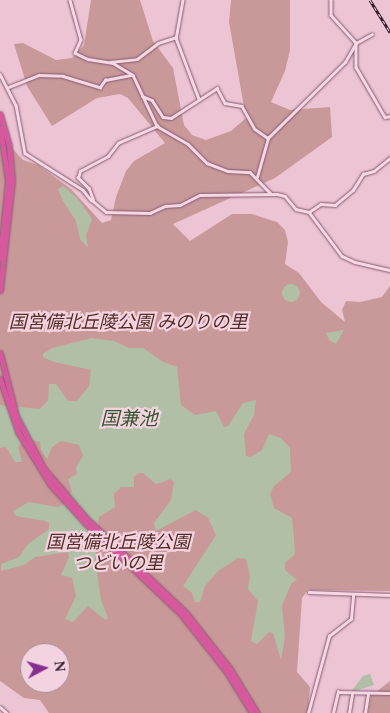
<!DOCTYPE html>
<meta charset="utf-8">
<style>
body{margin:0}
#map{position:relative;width:390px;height:713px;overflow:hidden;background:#ecc4d4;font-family:Spectral,"Noto Sans JP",serif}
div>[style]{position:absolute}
.green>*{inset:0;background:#c99999}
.water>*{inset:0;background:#b0bfa6}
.round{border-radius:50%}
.roads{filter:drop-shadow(0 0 1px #865b73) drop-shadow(0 0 1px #865b73)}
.street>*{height:2.5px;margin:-1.25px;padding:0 1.25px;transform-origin:1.25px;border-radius:1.25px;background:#f7d7e4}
.highway>*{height:5px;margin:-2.5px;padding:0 2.5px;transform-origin:2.5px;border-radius:2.5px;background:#d7599d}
.rail>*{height:3px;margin-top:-1.5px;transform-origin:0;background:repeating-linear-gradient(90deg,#f4d3e0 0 4px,#361f2d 0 8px);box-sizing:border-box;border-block:1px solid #361f2d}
span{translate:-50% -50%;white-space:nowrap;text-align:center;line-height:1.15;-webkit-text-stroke:4.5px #f4d3e0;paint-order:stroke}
.park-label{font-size:18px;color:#522d26;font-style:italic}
.water-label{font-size:19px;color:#35552f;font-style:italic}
.north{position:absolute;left:20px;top:643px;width:50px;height:50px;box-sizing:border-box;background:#f4d3e0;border:1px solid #a88b98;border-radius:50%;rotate:84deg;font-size:14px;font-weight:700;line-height:20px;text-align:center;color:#361f2d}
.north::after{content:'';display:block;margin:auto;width:18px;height:22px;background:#872e92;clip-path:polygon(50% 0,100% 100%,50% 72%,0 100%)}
</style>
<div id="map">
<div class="green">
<i style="clip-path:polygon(evenodd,91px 0,140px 0,153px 41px,173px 68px,184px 125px,192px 135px,206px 140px,231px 131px,246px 118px,229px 22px,231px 0,290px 0,290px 50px,285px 71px,271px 102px,290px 110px,330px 107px,332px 137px,275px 178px,173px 224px,190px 241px,232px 214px,252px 214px,277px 222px,285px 230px,288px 242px,285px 264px,299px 273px,321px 302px,345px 322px,342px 310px,346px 301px,360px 302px,382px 297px,390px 286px,390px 591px,308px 590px,302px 598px,297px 672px,310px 687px,308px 713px,49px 713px,40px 700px,24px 698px,0 681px,0 135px,23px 160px,38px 165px,71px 189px,102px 223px,111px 220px,116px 197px,126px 171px,134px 161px,165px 143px,128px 98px,120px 94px,97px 98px,52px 126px,27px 86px,14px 44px,23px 43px,56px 60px,72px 58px,84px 45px,91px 0,30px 653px,60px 653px,60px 683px,30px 683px,30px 653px)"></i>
<i style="clip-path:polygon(390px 681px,390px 713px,368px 713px,371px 696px)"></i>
</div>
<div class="water">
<i style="clip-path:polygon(63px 186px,77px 198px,92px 219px,86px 236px,88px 248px,80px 239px,76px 221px,63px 201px,58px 189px)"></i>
<i class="round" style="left:282px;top:284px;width:18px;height:18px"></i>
<i style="clip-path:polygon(344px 330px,336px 344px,329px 340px,326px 333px)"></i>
<i style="clip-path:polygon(92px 338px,114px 341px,129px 348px,143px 348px,163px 362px,177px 367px,181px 405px,195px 415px,216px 411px,224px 427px,228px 426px,243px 403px,256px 400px,254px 415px,244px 434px,246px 456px,251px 457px,262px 450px,269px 434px,281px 438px,290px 448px,291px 472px,274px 486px,270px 494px,274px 508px,292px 518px,294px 538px,295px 554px,285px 563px,285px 570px,297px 580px,291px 584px,282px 606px,285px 637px,281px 660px,273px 633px,269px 632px,257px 644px,251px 641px,258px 601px,248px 589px,250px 576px,246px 559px,238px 558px,218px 571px,205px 586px,200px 602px,195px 602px,192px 593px,183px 586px,216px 535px,208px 518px,196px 510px,156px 531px,154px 523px,171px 500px,174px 482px,171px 479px,156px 484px,143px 473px,138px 473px,134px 477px,134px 487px,121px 487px,114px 494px,115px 507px,99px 517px,96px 535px,102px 546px,96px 551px,95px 559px,101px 600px,108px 618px,105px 620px,88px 606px,73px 622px,65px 619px,76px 596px,72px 578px,61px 575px,69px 557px,68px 552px,35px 557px,24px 565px,1px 571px,1px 564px,19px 557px,28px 544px,49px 529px,49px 523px,45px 521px,16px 516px,13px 511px,29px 502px,57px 507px,63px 505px,72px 491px,68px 479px,77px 474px,76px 467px,83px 456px,79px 445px,61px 441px,52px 447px,47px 459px,41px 450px,40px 442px,26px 439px,18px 447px,22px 462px,15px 462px,6px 447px,0 448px,0 405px,40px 409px,48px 400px,49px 384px,56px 384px,68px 401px,77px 401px,89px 386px,91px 370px,54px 362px,43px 357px,43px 354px,52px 348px)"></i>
<i style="clip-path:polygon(370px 674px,374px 685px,351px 692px,363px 676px)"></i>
</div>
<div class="roads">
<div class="street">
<i style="left:70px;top:0;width:41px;rotate:74.6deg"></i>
<i style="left:81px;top:40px;width:14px;rotate:115deg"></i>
<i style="left:75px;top:53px;width:14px;rotate:25deg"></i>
<i style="left:88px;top:59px;width:25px;rotate:9deg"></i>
<i style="left:113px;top:63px;width:23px;rotate:31deg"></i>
<i style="left:133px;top:75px;width:56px;rotate:64.8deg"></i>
<i style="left:157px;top:126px;width:36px;rotate:30deg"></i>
<i style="left:188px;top:144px;width:27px;rotate:45deg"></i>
<i style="left:207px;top:163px;width:22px;rotate:21deg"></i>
<i style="left:228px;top:171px;width:22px;rotate:3deg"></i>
<i style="left:250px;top:172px;width:30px;rotate:46deg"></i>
<i style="left:183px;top:0;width:39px;rotate:100deg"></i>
<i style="left:176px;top:38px;width:65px;rotate:69.3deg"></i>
<i style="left:331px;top:0;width:15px;rotate:90deg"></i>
<i style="left:331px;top:15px;width:38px;rotate:48deg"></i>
<i style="left:356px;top:43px;width:24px;rotate:90deg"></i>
<i style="left:356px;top:67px;width:58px;rotate:59.9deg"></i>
<i style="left:385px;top:117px;width:5px;rotate:-11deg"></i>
<i style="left:110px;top:62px;width:27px;rotate:-6deg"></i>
<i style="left:137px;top:59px;width:26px;rotate:-37deg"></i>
<i style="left:158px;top:43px;width:19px;rotate:-18deg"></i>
<i style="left:0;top:74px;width:35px;rotate:63deg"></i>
<i style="left:16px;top:105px;width:49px;rotate:79.4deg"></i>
<i style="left:25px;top:153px;width:69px;rotate:32.5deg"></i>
<i style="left:83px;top:190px;width:13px;rotate:51deg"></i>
<i style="left:9px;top:87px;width:32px;rotate:-22deg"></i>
<i style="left:39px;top:75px;width:24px;rotate:2deg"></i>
<i style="left:63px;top:76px;width:39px;rotate:17deg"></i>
<i style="left:100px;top:87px;width:9px;rotate:-54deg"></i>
<i style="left:105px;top:80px;width:26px;rotate:-11deg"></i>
<i style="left:142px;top:96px;width:11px;rotate:22deg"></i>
<i style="left:152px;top:100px;width:20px;rotate:57deg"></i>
<i style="left:163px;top:117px;width:8px;rotate:7deg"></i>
<i style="left:171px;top:118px;width:55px;rotate:-33.1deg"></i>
<i style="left:217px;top:88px;width:17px;rotate:62deg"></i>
<i style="left:225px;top:103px;width:17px;rotate:10deg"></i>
<i style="left:242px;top:106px;width:26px;rotate:61deg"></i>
<i style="left:255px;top:129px;width:16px;rotate:35deg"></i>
<i style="left:257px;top:177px;width:41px;rotate:-74.2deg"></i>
<i style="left:268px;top:138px;width:108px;rotate:-44.6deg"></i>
<i style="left:345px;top:62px;width:22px;rotate:-60deg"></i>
<i style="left:356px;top:43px;width:18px;rotate:-29deg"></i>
<i style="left:93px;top:200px;width:12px;rotate:-110deg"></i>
<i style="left:89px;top:189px;width:16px;rotate:-135deg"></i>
<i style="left:78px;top:178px;width:7px;rotate:-74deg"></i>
<i style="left:80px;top:171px;width:32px;rotate:-28deg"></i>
<i style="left:108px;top:156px;width:16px;rotate:-52deg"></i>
<i style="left:118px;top:143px;width:43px;rotate:-23.6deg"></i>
<i style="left:93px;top:201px;width:17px;rotate:40deg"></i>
<i style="left:106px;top:212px;width:44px;rotate:1.3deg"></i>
<i style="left:150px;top:213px;width:17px;rotate:-25deg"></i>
<i style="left:165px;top:206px;width:15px;rotate:-4deg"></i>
<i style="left:180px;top:205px;width:22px;rotate:-27deg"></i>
<i style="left:200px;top:195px;width:77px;rotate:-0.7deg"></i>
<i style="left:277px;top:194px;width:8px;rotate:14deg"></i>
<i style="left:285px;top:196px;width:17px;rotate:50deg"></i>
<i style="left:296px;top:209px;width:13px;rotate:13deg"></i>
<i style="left:309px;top:212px;width:55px;rotate:53.1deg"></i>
<i style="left:342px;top:256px;width:14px;rotate:25deg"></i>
<i style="left:355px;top:262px;width:36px;rotate:13deg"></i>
<i style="left:309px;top:212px;width:14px;rotate:-34deg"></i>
<i style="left:321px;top:204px;width:14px;rotate:4deg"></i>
<i style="left:335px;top:205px;width:23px;rotate:-40deg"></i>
<i style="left:353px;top:190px;width:19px;rotate:-58deg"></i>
<i style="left:363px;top:174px;width:11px;rotate:-15deg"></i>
<i style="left:374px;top:171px;width:21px;rotate:-39deg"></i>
<i style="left:309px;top:592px;width:81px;rotate:2.1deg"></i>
<i style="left:0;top:707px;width:9px;rotate:41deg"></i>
<i style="left:308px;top:713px;width:80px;rotate:-74.7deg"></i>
<i style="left:329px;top:636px;width:28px;rotate:-38deg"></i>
<i style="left:351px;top:619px;width:24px;rotate:-85deg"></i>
<i style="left:333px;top:713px;width:22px;rotate:-77deg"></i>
<i style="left:338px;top:692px;width:52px;rotate:1.1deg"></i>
<i style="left:349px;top:713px;width:18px;rotate:-81deg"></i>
<i style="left:365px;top:713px;width:20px;rotate:-81deg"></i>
</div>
<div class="highway">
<i style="left:0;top:114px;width:33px;rotate:74deg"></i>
<i style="left:9px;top:146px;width:35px;rotate:85deg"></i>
<i style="left:12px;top:181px;width:110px;rotate:96.3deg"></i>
<i style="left:0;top:128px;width:54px;rotate:81.4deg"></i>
<i style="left:8px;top:181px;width:78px;rotate:95.9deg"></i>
<i style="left:0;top:353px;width:65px;rotate:75.7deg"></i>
<i style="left:16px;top:416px;width:60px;rotate:62.2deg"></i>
<i style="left:44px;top:469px;width:66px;rotate:49.3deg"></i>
<i style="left:87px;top:519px;width:137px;rotate:43.5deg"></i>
<i style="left:186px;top:613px;width:71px;rotate:51.8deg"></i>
<i style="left:230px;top:669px;width:52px;rotate:58.5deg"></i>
<i style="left:0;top:379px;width:56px;rotate:71.2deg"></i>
<i style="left:18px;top:432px;width:61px;rotate:58.4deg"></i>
<i style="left:50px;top:484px;width:52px;rotate:48.1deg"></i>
<i style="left:85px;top:523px;width:131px;rotate:43.5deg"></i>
<i style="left:180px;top:613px;width:74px;rotate:51.6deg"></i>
<i style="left:226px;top:671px;width:49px;rotate:58.2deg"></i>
</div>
</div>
<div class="rail">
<i style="left:370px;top:0;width:38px;rotate:58deg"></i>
</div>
<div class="park-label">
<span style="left:128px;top:323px">国営備北丘陵公園 みのりの里</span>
<span style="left:118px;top:554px">国営備北丘陵公園<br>つどいの里</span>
</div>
<div class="water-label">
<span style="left:129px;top:420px">国兼池</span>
</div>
<div class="north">N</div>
</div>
